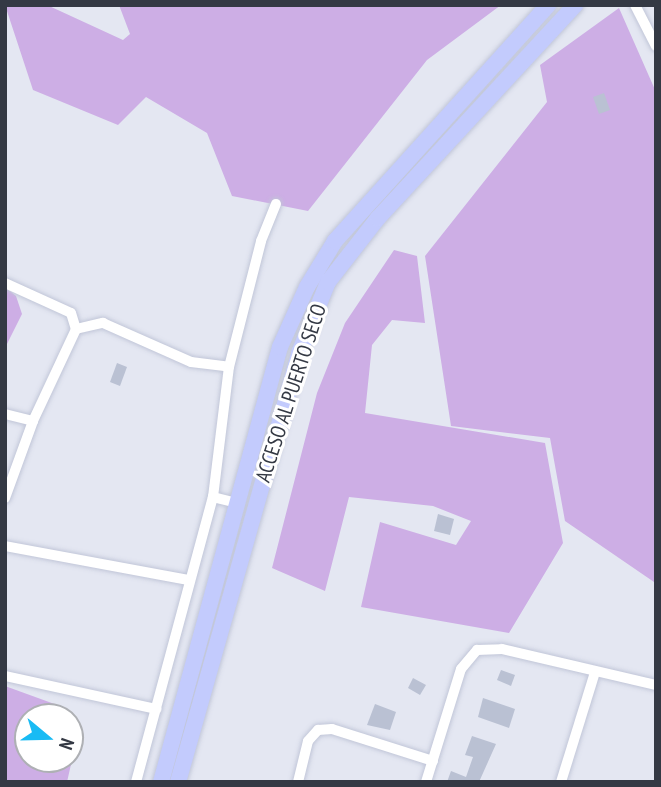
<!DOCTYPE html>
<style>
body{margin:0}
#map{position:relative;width:661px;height:787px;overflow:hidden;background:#e4e7f2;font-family:"PT Sans Narrow",sans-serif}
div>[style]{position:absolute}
.green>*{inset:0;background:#cdaee5}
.building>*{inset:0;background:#bac1d3}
.roads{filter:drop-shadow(0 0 2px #c1c6d8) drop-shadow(0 0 2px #c1c6d8)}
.street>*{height:10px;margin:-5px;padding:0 5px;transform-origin:5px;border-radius:5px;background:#fff}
.secondary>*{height:16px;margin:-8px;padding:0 8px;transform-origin:8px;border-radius:8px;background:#c3cbfd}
span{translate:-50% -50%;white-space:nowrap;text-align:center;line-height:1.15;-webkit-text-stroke:6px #fff;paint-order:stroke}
.street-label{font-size:21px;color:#343944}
.frame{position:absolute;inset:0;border:7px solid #343944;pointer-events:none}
.north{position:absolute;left:14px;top:703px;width:70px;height:70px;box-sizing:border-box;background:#fff;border:2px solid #aeb0b4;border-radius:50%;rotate:109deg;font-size:19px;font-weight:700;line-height:28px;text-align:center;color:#343944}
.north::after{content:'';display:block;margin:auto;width:24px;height:32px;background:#19bbf4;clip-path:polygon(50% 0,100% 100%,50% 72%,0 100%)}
</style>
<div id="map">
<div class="green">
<i style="clip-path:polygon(5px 5px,47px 5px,123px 40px,130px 34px,119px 5px,501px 5px,427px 60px,308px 211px,232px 196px,207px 133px,146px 97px,118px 125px,33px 90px)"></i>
<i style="clip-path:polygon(619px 8px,656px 92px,656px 598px,654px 582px,565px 521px,550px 438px,451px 426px,425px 256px,547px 102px,540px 65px)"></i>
<i style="clip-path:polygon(394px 250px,417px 256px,425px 323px,392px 320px,372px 345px,365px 413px,545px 443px,563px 543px,509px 633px,361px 607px,380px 522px,456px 545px,471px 521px,433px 506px,349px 497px,325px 591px,272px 568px,317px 393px,345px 323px)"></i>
<i style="clip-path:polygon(5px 287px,16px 296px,22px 314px,5px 348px)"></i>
<i style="clip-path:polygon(5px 686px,60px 706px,56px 717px,28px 717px,28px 759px,72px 760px,67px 782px,5px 782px)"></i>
</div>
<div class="building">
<i style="clip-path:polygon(604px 93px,610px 110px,599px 114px,593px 97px)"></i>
<i style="clip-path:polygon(117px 363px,127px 367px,120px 386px,110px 382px)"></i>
<i style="clip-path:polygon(438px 514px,454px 519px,450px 535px,434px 531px)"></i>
<i style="clip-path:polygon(501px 670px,515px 675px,511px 686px,497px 680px)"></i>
<i style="clip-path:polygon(413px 678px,426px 685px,420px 695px,408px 688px)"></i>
<i style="clip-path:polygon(483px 698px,515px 709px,509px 728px,478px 717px)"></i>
<i style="clip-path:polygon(375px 704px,396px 712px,390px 730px,367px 725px)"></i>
<i style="clip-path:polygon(472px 736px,496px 744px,479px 782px,447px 782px,451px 771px,466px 777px,473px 757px,465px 755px)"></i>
</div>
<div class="roads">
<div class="street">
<i style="left:635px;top:5px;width:46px;rotate:62.9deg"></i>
<i style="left:5px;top:283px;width:72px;rotate:24.4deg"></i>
<i style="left:71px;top:313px;width:17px;rotate:73deg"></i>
<i style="left:5px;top:414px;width:29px;rotate:14deg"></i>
<i style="left:213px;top:497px;width:25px;rotate:14deg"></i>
<i style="left:5px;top:498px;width:82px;rotate:-70deg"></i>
<i style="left:33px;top:421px;width:102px;rotate:-64.9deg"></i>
<i style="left:76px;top:329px;width:28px;rotate:-13deg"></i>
<i style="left:103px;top:323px;width:96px;rotate:23.9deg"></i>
<i style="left:191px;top:362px;width:38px;rotate:7deg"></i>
<i style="left:5px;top:546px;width:187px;rotate:10.5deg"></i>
<i style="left:5px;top:676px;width:155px;rotate:12.3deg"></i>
<i style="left:136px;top:782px;width:295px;rotate:-74.9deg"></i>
<i style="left:213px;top:497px;width:131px;rotate:-83deg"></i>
<i style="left:229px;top:367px;width:130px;rotate:-75.7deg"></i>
<i style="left:261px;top:241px;width:40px;rotate:-68deg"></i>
<i style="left:298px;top:782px;width:42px;rotate:-76.3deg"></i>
<i style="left:308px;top:741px;width:15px;rotate:-48deg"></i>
<i style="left:318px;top:730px;width:14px;rotate:-4deg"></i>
<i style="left:332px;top:729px;width:106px;rotate:17.6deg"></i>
<i style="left:426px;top:782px;width:118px;rotate:-72.8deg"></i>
<i style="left:461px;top:669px;width:25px;rotate:-50deg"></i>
<i style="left:477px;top:650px;width:25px;rotate:-2deg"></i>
<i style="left:502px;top:649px;width:158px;rotate:13.2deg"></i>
<i style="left:561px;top:782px;width:115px;rotate:-72.8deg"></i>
</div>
<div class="secondary">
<i style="left:161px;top:782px;width:451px;rotate:-74.7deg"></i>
<i style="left:280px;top:347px;width:66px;rotate:-65.8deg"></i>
<i style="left:307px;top:287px;width:54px;rotate:-58.7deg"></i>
<i style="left:335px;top:241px;width:318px;rotate:-47.9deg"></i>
<i style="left:178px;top:782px;width:446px;rotate:-74.2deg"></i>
<i style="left:299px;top:353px;width:77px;rotate:-67.8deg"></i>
<i style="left:328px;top:282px;width:81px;rotate:-52deg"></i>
<i style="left:378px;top:218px;width:290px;rotate:-47.2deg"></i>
</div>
</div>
<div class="street-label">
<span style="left:291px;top:393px;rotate:-72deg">ACCESO AL PUERTO SECO</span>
</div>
<div class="frame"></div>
<div class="north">N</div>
</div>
